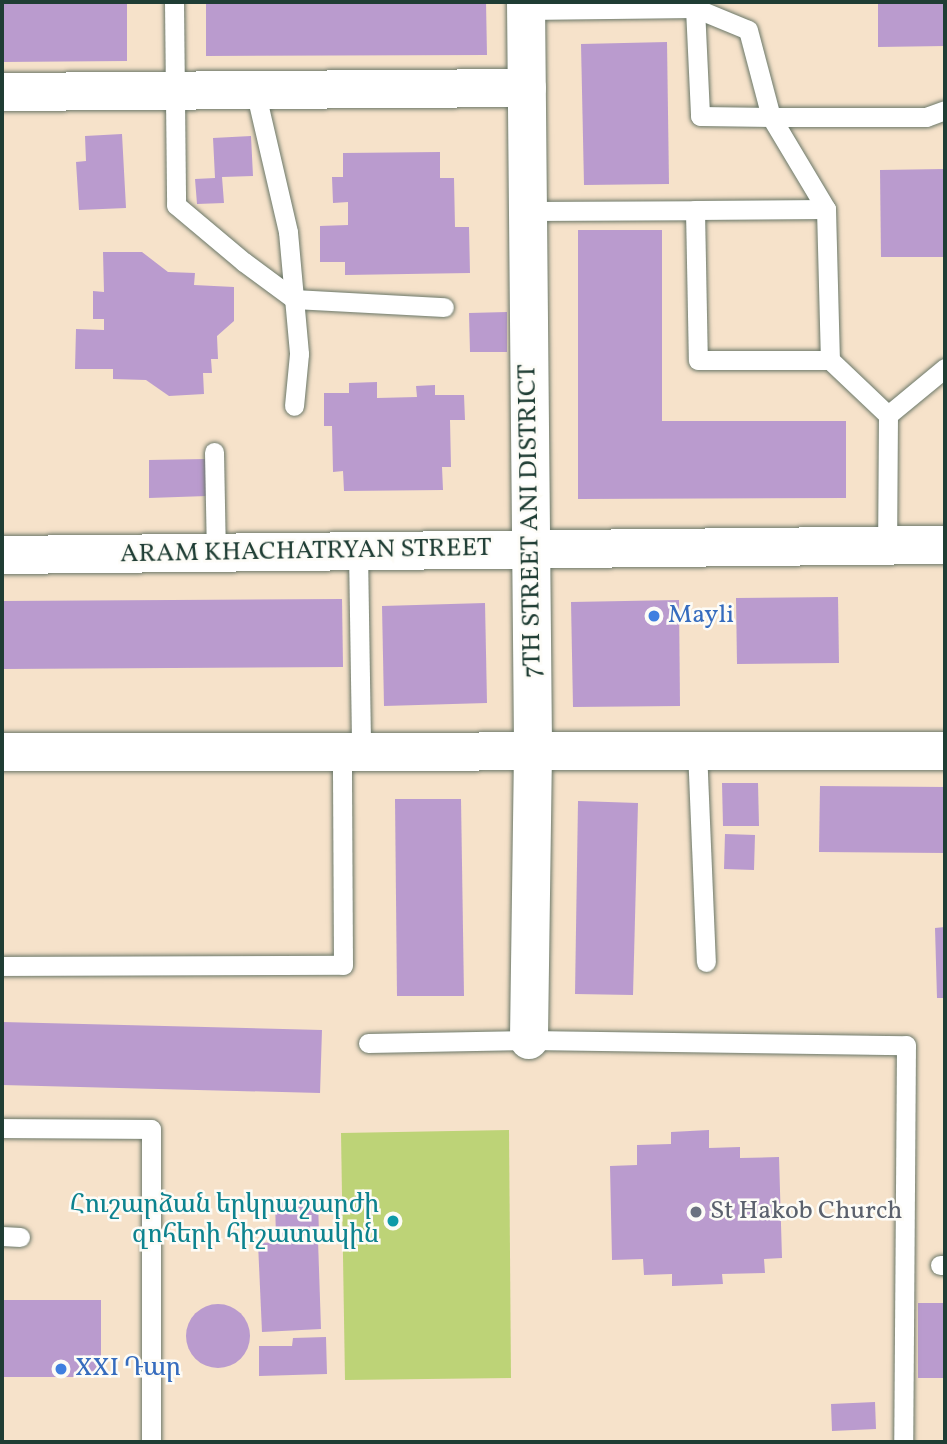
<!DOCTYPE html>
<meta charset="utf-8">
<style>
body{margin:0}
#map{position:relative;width:947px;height:1444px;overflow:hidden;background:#f6e2ca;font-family:Vollkorn,"Noto Serif Armenian",serif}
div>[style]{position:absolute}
.green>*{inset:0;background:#bdd377}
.building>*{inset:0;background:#ba9bce}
.round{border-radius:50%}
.roads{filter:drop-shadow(0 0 2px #6a7768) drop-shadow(0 0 2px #6a7768)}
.service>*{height:19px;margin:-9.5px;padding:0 9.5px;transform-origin:9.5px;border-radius:9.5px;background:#fff}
.minor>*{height:38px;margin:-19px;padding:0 19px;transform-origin:19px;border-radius:19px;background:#fff}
.dots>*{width:19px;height:19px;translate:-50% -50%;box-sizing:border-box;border:4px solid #fdfcf7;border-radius:50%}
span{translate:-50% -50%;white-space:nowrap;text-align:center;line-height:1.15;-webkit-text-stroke:5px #fdfcf7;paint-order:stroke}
.street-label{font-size:26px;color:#1f3d34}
.shop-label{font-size:26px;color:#366cbe}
.left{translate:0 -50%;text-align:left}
.culture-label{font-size:26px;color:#0d838f}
.right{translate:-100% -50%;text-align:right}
.worship-label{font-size:26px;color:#5b616d}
.frame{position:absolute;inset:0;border:4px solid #1f3d34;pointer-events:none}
</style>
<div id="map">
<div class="green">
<i style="clip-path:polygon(509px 1130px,511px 1378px,345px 1380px,341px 1133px)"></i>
</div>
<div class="building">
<i style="clip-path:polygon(2px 2px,127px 2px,127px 61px,2px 62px)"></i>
<i style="clip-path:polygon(206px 2px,486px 2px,487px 55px,206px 56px)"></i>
<i style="clip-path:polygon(878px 2px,945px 2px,945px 46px,878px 47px)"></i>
<i style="clip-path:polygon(667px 42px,669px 184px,584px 185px,581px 44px)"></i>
<i style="clip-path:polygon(122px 134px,126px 208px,79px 210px,76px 162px,86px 161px,85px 136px)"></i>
<i style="clip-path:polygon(251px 136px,253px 176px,222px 177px,224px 203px,197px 204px,195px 179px,215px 178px,213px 138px)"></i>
<i style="clip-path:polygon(440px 152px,440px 178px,454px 178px,455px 227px,469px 227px,470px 273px,345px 275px,345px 262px,320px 262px,320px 226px,348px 225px,348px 202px,333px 203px,332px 177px,343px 177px,343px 153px)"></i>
<i style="clip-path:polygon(945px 169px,945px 257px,881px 257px,880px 170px)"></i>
<i style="clip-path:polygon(578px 230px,662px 230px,662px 421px,846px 421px,846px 498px,578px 499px)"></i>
<i style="clip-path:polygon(103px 252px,142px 252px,168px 272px,195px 273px,194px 285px,234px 287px,234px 321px,217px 336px,218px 359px,211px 359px,212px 373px,203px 373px,204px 394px,169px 396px,146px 380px,113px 379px,113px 369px,75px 369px,76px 329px,104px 330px,104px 319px,93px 319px,93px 291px,104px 292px)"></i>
<i style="clip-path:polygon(507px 312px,507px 352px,470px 352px,469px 313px)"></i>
<i style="clip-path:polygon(377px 382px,377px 398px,417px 397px,416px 386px,435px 385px,435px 395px,464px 395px,465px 420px,450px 420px,451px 467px,442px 467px,443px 490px,344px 491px,343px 471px,333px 472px,332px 426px,324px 426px,324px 393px,349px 393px,349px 383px)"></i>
<i style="clip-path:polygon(206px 459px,207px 496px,149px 498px,149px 460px)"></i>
<i style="clip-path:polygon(838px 597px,839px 663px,737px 664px,736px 598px)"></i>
<i style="clip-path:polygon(342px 599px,343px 667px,4px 669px,3px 601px)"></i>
<i style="clip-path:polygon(679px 600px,680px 706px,573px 707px,571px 602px)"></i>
<i style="clip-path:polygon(485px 603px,487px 703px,384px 706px,382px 606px)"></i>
<i style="clip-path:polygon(722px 783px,758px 783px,759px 826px,723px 826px)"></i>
<i style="clip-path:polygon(820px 786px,945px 787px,945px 853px,819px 852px)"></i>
<i style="clip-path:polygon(395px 799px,461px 799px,464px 996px,397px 996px)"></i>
<i style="clip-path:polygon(578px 801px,638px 803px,633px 995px,575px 994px)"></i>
<i style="clip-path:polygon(725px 834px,755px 835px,754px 870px,724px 869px)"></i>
<i style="clip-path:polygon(945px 927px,945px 998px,937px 998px,935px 928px)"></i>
<i style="clip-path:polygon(2px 1022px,322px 1030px,320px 1093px,2px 1085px)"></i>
<i style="clip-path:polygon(709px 1130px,709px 1148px,740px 1147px,740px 1158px,779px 1157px,782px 1258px,764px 1259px,765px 1273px,722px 1274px,723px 1284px,672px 1286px,672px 1274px,644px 1275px,643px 1259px,612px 1260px,610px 1166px,637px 1165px,637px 1145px,671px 1144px,671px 1132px)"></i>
<i style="clip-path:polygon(318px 1199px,319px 1235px,276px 1237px,275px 1201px)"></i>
<i style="clip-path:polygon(318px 1240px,321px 1329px,262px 1332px,258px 1243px)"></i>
<i style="clip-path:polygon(2px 1300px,101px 1300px,101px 1377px,2px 1377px)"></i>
<i style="clip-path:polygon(918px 1303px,945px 1303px,945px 1378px,918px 1378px)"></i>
<i class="round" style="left:186px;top:1304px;width:64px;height:64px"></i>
<i style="clip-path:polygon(326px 1337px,327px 1374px,259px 1376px,259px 1346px,292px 1346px,293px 1338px)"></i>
<i style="clip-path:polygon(875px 1402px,876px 1429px,832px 1431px,831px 1404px)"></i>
</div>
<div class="roads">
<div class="service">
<i style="left:174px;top:2px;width:203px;rotate:89.4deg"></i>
<i style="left:176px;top:205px;width:89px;rotate:40deg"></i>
<i style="left:244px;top:262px;width:62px;rotate:36.5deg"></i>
<i style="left:294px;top:299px;width:150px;rotate:3.1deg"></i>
<i style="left:695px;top:8px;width:108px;rotate:87.3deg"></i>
<i style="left:700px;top:116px;width:71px;rotate:0.8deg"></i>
<i style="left:771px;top:117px;width:107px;rotate:59.1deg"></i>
<i style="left:826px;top:209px;width:151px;rotate:88.5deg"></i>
<i style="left:830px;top:360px;width:80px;rotate:43.5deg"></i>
<i style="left:888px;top:415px;width:130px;rotate:90.4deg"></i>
<i style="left:526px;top:10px;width:169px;rotate:-0.7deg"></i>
<i style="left:695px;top:8px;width:57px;rotate:22.5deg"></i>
<i style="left:748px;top:30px;width:90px;rotate:75.2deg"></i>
<i style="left:771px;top:117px;width:155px"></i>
<i style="left:926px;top:117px;width:20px;rotate:-20deg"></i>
<i style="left:255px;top:90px;width:146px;rotate:76.9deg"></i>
<i style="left:288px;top:232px;width:122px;rotate:84.8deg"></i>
<i style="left:299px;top:354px;width:52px;rotate:95.5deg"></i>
<i style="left:695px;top:210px;width:131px;rotate:-0.4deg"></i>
<i style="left:528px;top:211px;width:167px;rotate:-0.3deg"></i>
<i style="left:695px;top:210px;width:150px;rotate:88.9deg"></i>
<i style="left:698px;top:360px;width:132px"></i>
<i style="left:888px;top:415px;width:74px;rotate:-39.5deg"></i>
<i style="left:214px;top:452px;width:101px;rotate:88.9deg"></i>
<i style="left:358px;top:551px;width:200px;rotate:89.1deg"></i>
<i style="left:697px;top:750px;width:212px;rotate:87.6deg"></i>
<i style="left:2px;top:966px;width:341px;rotate:-0.2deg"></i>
<i style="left:343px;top:965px;width:214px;rotate:-90.3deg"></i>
<i style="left:368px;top:1043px;width:161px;rotate:-1.1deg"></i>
<i style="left:529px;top:1040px;width:377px;rotate:0.8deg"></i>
<i style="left:906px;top:1045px;width:397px;rotate:90.4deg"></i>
<i style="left:2px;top:1128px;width:149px;rotate:0.4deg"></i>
<i style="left:151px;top:1129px;width:313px;rotate:90deg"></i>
<i style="left:2px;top:1236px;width:18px;rotate:3deg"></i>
<i style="left:940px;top:1265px;width:5px"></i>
</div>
<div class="minor">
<i style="left:526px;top:2px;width:749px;rotate:89.46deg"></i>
<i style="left:533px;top:751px;width:289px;rotate:90.8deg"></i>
<i style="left:2px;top:92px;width:525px;rotate:-0.44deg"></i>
<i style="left:2px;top:555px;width:943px;rotate:-0.61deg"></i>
<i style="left:2px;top:752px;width:943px;rotate:-0.06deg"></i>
</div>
</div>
<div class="dots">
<i style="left:654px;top:616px;background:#3f7fe0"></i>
<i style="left:696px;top:1212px;background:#6b7280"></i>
<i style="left:393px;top:1221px;background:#0f9aa8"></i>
<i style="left:61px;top:1369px;background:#3f7fe0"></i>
</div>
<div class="street-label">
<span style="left:531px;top:521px;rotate:-91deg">7TH STREET ANI DISTRICT</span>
<span style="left:306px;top:552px;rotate:-1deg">ARAM KHACHATRYAN STREET</span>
</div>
<div class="shop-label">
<span class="left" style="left:668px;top:616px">Mayli</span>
<span class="left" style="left:75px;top:1369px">XXI Դար</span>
</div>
<div class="culture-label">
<span class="right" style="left:379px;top:1221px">Հուշարձան երկրաշարժի<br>զոհերի հիշատակին</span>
</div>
<div class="worship-label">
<span class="left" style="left:710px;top:1212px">St Hakob Church</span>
</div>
<div class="frame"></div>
</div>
